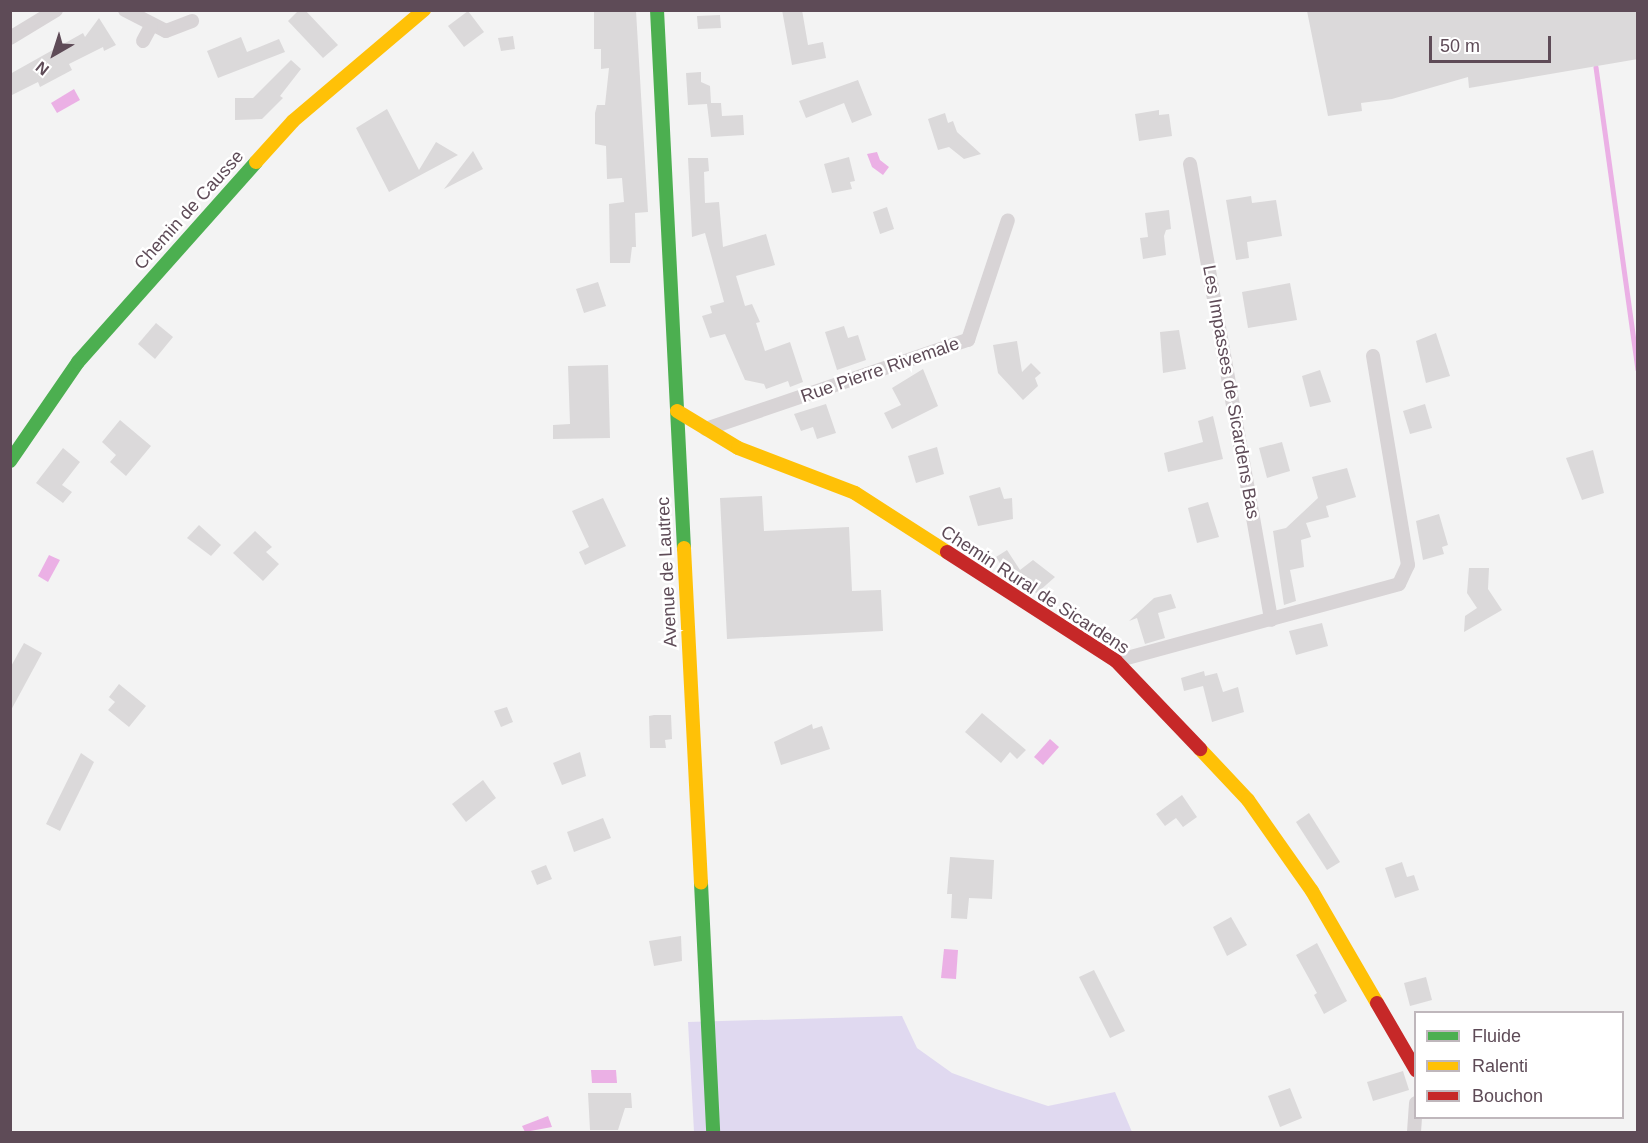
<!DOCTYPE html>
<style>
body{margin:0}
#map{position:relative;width:1648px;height:1143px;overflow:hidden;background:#f3f3f3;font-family:Arial,sans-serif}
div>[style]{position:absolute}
.green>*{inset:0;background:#e0d9f0}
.water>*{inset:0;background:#ebb0e5}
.stream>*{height:4.5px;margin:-2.25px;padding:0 2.25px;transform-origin:2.25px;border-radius:2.25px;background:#ebb0e5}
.building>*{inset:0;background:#dbd9da}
.street>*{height:14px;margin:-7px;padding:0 7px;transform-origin:7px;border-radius:7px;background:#d8d4d6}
.fast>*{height:14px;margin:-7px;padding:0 7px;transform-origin:7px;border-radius:7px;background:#4caf50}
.slow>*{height:14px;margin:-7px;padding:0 7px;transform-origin:7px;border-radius:7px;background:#ffc107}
.jam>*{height:14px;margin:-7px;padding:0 7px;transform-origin:7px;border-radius:7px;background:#c62828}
span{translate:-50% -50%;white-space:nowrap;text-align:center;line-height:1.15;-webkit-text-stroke:5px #fff;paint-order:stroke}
.street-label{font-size:18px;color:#5e4b57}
.frame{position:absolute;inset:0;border:12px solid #5e4b57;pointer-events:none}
.legend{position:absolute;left:1414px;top:1011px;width:210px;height:108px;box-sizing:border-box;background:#fff;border:2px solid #bfb7bc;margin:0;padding:8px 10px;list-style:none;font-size:18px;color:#5e4b57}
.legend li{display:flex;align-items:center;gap:12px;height:30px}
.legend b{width:30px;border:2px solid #bfb7bc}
.north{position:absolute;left:24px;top:24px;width:60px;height:60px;-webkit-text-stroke:4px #fff;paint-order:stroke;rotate:219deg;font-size:16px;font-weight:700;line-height:24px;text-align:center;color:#5e4b57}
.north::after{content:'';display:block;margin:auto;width:21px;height:27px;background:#5e4b57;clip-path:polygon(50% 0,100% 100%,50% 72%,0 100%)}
.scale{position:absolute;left:1429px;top:36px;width:122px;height:27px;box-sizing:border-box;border:3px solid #5e4b57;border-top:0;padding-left:8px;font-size:18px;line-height:21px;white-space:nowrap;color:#5e4b57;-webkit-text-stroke:4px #fff;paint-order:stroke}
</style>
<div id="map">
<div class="green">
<i style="clip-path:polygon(902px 1016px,917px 1048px,952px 1073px,996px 1089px,1048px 1106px,1115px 1092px,1132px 1132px,694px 1132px,688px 1022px)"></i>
</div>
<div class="water">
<i style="clip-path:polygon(74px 89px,80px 100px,57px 113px,51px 103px)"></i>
<i style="clip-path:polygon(877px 152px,880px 160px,889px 167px,883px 175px,872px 167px,867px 154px)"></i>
<i style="clip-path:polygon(49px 555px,60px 560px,48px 582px,38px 576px)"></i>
<i style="clip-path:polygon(1050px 739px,1059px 747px,1043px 765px,1034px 757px)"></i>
<i style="clip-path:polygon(944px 949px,958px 950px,956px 979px,941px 978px)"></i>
<i style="clip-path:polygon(591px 1070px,616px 1070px,617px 1083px,592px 1083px)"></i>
<i style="clip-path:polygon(548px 1116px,552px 1127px,525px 1132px,522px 1126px)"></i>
</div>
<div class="stream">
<i style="left:1596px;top:67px;width:305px;rotate:82.1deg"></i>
</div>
<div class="building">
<i style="clip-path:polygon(299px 10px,305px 10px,338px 45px,323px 58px,288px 21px)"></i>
<i style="clip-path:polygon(782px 10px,802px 10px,808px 45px,823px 42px,826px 58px,792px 65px)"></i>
<i style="clip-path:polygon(1638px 10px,1638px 59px,1469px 88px,1468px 77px,1392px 99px,1361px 103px,1362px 111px,1328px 116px,1307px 11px)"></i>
<i style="clip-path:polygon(468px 11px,484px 32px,464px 47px,448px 26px)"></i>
<i style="clip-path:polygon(636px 11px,648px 212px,635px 213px,636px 247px,632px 247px,630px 263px,610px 263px,609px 204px,624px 202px,622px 178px,607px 179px,606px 146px,595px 144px,595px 113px,597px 105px,605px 105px,609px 68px,601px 69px,601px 49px,594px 49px,594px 12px)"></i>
<i style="clip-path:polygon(720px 15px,721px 28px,698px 29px,697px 16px)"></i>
<i style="clip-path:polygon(99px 18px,116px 45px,104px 51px,103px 47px,69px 64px,72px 70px,40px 87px,38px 82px,10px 96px,10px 74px,83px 33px,85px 37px)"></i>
<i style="clip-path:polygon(513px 36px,515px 49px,501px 51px,498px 38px)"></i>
<i style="clip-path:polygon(241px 37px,247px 52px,279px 39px,285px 52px,218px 78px,207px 51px)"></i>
<i style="clip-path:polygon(291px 60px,301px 69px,280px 96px,283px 98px,262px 119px,235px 120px,235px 98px,253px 98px)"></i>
<i style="clip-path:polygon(701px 72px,701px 82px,710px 86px,711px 103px,721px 103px,722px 116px,743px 115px,744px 135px,711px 137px,707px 104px,688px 105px,686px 73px)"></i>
<i style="clip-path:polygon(858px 80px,872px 115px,852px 123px,844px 103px,806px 118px,799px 101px)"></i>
<i style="clip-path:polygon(387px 109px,419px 170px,436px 142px,458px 155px,389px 192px,356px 128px)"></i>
<i style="clip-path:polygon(1159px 110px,1159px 115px,1169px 114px,1172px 136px,1139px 141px,1135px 114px)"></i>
<i style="clip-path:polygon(945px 113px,948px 123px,953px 121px,957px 132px,981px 154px,964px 159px,949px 147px,938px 150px,928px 119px)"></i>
<i style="clip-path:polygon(473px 151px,483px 169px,444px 189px)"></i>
<i style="clip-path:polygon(849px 157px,855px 181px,850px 182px,852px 189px,832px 193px,824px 164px)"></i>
<i style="clip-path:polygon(688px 158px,708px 158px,709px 171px,704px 172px,705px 203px,719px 202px,723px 247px,766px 234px,775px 265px,736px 276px,745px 306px,752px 304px,760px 322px,756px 323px,765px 351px,790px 342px,803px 382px,790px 387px,788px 381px,766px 389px,764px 384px,745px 380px,725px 334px,710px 338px,702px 316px,712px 313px,710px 306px,724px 302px,705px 233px,692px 237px)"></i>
<i style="clip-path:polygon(1251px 196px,1252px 203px,1276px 200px,1282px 236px,1247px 242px,1249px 258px,1236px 260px,1226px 200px)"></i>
<i style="clip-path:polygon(887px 207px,894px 229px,880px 234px,873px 212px)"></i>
<i style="clip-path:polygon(1169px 210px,1171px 229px,1166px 230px,1164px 236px,1166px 255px,1143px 259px,1140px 238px,1148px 237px,1145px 213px)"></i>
<i style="clip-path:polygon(598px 282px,606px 306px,584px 313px,576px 289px)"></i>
<i style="clip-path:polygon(1290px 283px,1297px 320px,1248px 328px,1242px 292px)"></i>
<i style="clip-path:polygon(156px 323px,173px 337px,155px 359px,138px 344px)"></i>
<i style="clip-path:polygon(844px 326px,848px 338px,858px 335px,866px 360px,837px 370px,825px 332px)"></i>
<i style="clip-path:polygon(1179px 330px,1186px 369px,1163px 373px,1160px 332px)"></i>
<i style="clip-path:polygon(1436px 333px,1450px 376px,1426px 383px,1416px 341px)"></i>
<i style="clip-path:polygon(1017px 341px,1022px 372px,1031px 363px,1041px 373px,1035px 378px,1038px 386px,1023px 400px,998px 373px,993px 345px)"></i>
<i style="clip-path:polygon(608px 365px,610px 438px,553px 439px,553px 425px,570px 424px,568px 366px)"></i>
<i style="clip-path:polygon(923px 369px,938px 406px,892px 429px,884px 413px,901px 405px,892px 388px)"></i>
<i style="clip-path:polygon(1320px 370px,1331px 402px,1310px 407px,1302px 376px)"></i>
<i style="clip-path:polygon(826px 404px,836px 433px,817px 439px,813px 427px,801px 431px,794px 414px)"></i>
<i style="clip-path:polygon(1425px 404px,1432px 428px,1410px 434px,1403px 411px)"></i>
<i style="clip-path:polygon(1213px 416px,1223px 459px,1168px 472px,1164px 453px,1203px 442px,1198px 421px)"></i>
<i style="clip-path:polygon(120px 420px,151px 446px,126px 476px,110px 462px,116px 455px,102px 442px)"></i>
<i style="clip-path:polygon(1282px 442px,1290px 471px,1267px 478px,1259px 448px)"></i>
<i style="clip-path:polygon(937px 447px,944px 474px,916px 483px,908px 456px)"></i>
<i style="clip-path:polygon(63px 448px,80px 462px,62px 485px,72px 492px,63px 503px,36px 483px)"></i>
<i style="clip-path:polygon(1593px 450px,1604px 493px,1582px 500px,1566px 458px)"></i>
<i style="clip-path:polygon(1347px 468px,1356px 497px,1326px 506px,1329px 517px,1306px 523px,1311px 537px,1301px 540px,1304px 567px,1290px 570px,1296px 601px,1284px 605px,1273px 531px,1286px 528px,1318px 498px,1312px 477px)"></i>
<i style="clip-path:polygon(1000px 487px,1004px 499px,1012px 498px,1013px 519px,978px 526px,969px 496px)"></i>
<i style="clip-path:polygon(762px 496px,764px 531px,849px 527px,852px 591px,881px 590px,883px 631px,727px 639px,720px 498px)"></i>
<i style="clip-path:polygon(603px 498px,626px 546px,585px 565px,579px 552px,589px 547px,572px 511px)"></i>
<i style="clip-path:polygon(1208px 502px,1219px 537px,1197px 543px,1188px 508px)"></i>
<i style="clip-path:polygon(1439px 514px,1448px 545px,1442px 547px,1444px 554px,1423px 560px,1416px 521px)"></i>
<i style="clip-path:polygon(199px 525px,221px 545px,211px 556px,187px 538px)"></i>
<i style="clip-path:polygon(255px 531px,272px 547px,266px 552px,279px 564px,263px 581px,233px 553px)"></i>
<i style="clip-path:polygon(1007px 550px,1020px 570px,1033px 560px,1055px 577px,1037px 593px,1025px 588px,1009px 577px,996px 557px)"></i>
<i style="clip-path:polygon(1469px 568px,1489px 568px,1488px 589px,1502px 610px,1464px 632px,1465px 616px,1477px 608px,1467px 593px)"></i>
<i style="clip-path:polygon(1171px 594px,1176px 608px,1158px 613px,1165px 638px,1145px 644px,1137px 618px,1129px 621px,1154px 598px)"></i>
<i style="clip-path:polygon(1322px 623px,1328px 646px,1296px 655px,1289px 631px)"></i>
<i style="clip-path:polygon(24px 643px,42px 653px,10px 712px,10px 668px)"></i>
<i style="clip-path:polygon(1204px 671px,1205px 676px,1217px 673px,1223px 692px,1238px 687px,1244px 712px,1212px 722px,1203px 686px,1184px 691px,1181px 678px)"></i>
<i style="clip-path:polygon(119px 684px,146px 706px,129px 727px,108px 710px,115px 702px,109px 697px)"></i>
<i style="clip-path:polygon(507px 707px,513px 722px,501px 727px,494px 711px)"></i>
<i style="clip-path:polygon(982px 713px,1026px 750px,1017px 759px,1010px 752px,1001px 763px,965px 732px)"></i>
<i style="clip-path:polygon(654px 715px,671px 715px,672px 739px,665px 740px,666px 748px,650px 748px,649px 716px)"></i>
<i style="clip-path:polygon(812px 724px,813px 729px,822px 726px,830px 749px,781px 765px,774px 742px)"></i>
<i style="clip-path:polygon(580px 752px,586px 776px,562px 785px,553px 763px)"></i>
<i style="clip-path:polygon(81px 753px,94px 762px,60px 831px,46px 824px)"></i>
<i style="clip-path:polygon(483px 780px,496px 798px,466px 822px,452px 804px)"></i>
<i style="clip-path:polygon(1182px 795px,1197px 817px,1183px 827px,1176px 818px,1165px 826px,1156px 814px)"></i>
<i style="clip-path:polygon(1309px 813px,1340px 862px,1327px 870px,1296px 822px)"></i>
<i style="clip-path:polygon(603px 818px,611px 838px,574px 852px,567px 832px)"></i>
<i style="clip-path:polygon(950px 857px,994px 860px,992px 899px,969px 898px,967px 919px,951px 918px,952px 894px,947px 894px)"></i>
<i style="clip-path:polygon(1402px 862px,1407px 877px,1414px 875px,1419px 890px,1395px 898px,1385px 868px)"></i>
<i style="clip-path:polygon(546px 865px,552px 879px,537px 885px,531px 871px)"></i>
<i style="clip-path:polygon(1231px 917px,1247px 945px,1227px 956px,1213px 927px)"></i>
<i style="clip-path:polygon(681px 936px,682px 961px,654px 966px,649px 941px)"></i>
<i style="clip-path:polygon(1317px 943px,1347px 1001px,1324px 1014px,1314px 995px,1317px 993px,1296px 955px)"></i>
<i style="clip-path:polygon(1094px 970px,1125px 1031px,1110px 1038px,1079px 977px)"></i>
<i style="clip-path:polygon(1426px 977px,1432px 1000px,1410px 1006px,1404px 983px)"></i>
<i style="clip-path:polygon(1403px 1071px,1409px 1090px,1373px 1101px,1367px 1082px)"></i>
<i style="clip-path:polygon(1290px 1088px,1302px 1118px,1280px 1127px,1268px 1096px)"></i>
<i style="clip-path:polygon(588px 1093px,631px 1093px,632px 1108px,625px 1108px,618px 1130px,590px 1130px)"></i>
</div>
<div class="street">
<i style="left:125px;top:10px;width:46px;rotate:27.1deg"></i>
<i style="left:166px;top:31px;width:28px;rotate:-21deg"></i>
<i style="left:10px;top:38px;width:54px;rotate:-31.3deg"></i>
<i style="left:143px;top:41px;width:17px;rotate:-62deg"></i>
<i style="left:1190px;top:164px;width:463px;rotate:79.9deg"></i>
<i style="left:706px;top:429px;width:277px;rotate:-18.8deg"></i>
<i style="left:968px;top:340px;width:126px;rotate:-71.6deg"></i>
<i style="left:1116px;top:661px;width:293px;rotate:-15.2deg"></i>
<i style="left:1399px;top:584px;width:21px;rotate:-65deg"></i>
<i style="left:1408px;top:565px;width:212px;rotate:-99.5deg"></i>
<i style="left:1414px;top:1132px;width:29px;rotate:-86deg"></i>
</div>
<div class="fast">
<i style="left:657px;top:10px;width:539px;rotate:87.13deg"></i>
<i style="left:10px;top:461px;width:120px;rotate:-55.5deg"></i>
<i style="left:78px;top:362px;width:268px;rotate:-48.3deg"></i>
<i style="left:701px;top:883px;width:249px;rotate:87.2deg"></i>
</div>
<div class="slow">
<i style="left:256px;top:162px;width:55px;rotate:-47.9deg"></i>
<i style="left:293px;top:121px;width:172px;rotate:-40.3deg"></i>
<i style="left:677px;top:411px;width:71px;rotate:31.2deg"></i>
<i style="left:738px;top:448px;width:125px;rotate:21deg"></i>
<i style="left:855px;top:493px;width:109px;rotate:32.7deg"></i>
<i style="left:684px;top:548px;width:335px;rotate:87.1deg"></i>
<i style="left:1200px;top:749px;width:70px;rotate:46.7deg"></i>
<i style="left:1248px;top:800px;width:111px;rotate:54.9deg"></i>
<i style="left:1312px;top:891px;width:129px;rotate:59.9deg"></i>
</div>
<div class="jam">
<i style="left:947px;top:552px;width:201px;rotate:32.8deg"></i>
<i style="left:1116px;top:661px;width:122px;rotate:46.3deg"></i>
<i style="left:1377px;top:1003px;width:78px;rotate:59.8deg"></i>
</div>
<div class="street-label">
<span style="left:189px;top:210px;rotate:-48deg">Chemin de Causse</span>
<span style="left:880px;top:370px;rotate:-19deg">Rue Pierre Rivemale</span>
<span style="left:1231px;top:392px;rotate:80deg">Les Impasses de Sicardens Bas</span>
<span style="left:667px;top:572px;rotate:-93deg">Avenue de Lautrec</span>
<span style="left:1035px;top:590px;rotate:33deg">Chemin Rural de Sicardens</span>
</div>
<div class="frame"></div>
<ul class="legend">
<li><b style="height:8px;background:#4caf50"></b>Fluide</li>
<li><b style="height:8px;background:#ffc107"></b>Ralenti</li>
<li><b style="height:8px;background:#c62828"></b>Bouchon</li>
</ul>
<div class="north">N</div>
<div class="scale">50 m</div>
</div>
